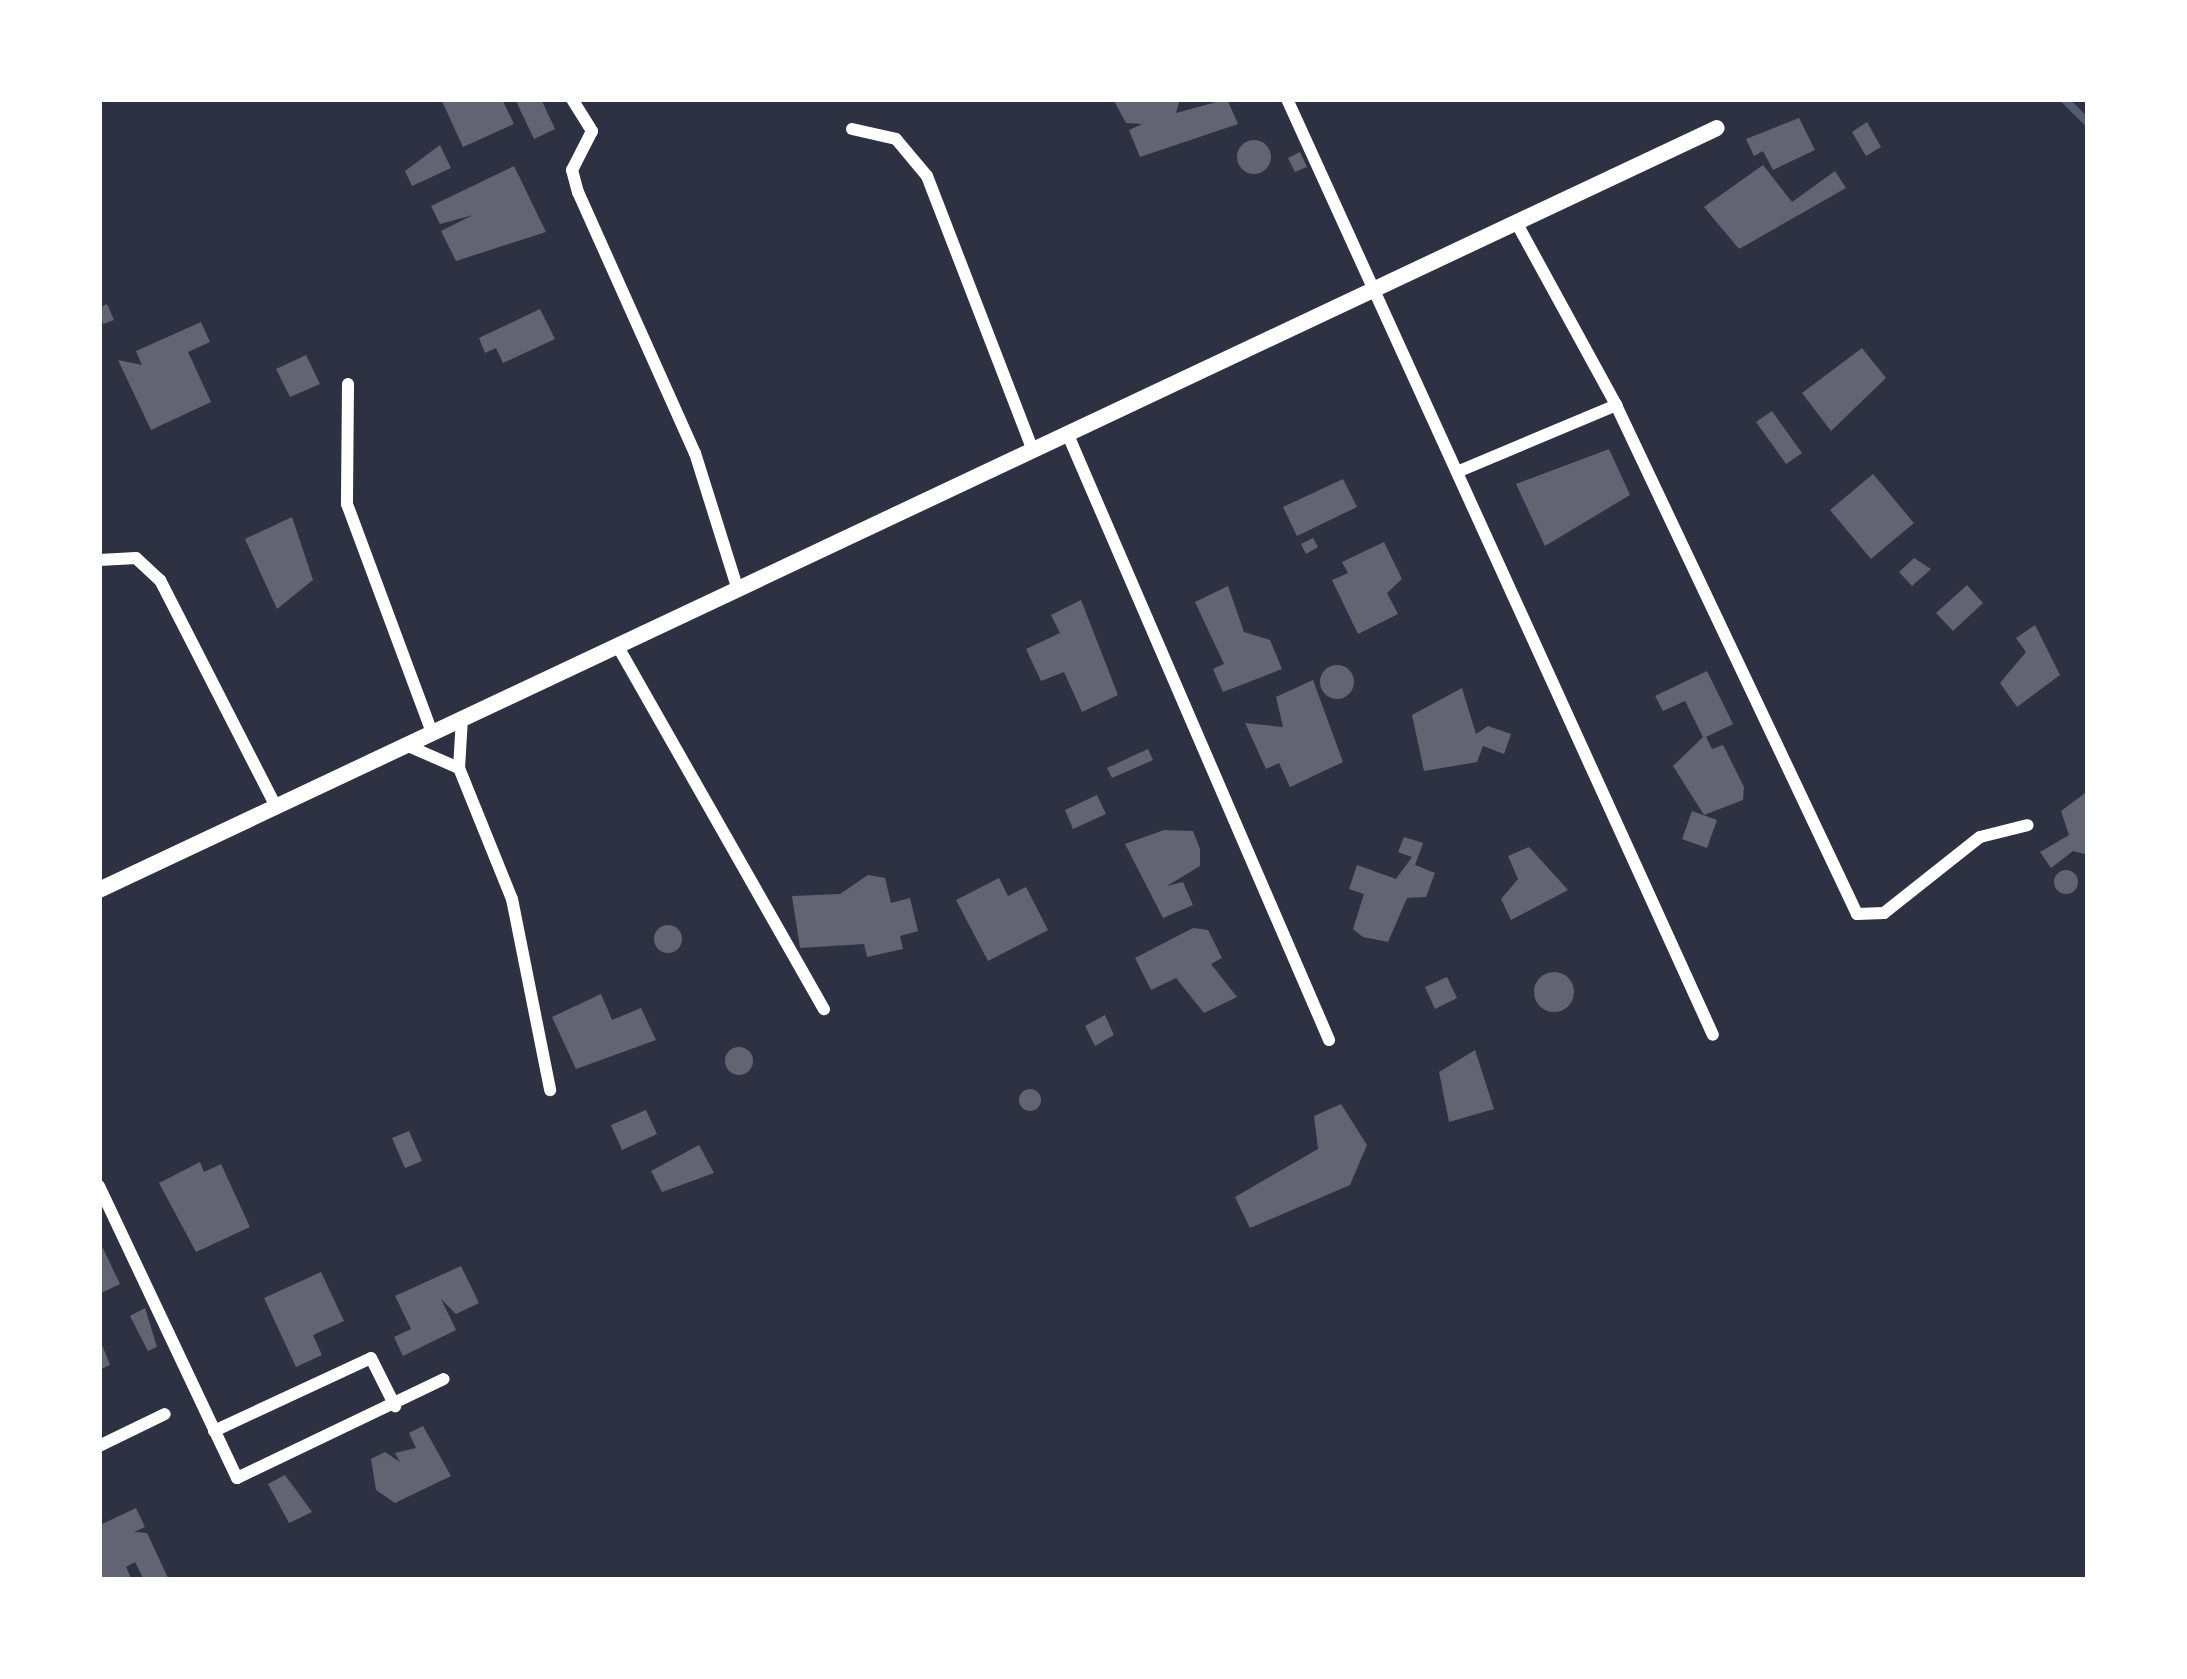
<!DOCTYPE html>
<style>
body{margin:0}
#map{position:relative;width:2187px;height:1679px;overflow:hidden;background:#2d3142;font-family:Quicksand,sans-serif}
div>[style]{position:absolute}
.stream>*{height:8px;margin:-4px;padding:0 4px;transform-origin:4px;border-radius:4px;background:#4f5d75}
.building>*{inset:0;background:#626471}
.round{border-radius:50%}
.minor>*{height:12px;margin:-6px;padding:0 6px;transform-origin:6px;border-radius:6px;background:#fff}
.tertiary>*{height:16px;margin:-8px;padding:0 8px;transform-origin:8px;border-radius:8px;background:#fff}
span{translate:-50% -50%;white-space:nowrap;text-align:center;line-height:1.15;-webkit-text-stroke:9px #fff;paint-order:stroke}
.frame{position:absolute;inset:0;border:102px solid #fff;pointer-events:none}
</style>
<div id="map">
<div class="stream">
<i style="left:2064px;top:99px;width:34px;rotate:45deg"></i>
</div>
<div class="building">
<i style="clip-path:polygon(441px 99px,502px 99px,514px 124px,463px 147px)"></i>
<i style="clip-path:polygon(515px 99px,541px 99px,555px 129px,534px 139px)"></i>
<i style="clip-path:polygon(1113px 99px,1180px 99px,1176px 113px,1227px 99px,1238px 124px,1140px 157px,1129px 130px,1142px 124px,1126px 123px)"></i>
<i style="clip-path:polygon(1799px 118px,1815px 150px,1773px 170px,1763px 151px,1754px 156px,1746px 139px)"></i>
<i style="clip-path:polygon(1867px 122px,1881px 147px,1866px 156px,1852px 132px)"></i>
<i class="round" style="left:1237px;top:140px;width:34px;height:34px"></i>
<i style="clip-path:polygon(440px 145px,451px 168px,412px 186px,405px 171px)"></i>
<i style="clip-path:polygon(1300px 152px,1307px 167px,1295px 172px,1288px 158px)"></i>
<i style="clip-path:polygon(1763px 165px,1792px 202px,1835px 171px,1846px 188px,1739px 249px,1704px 207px)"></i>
<i style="clip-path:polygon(514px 166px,546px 232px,456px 261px,441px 231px,473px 215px,440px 224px,431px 206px)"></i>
<i style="clip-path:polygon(107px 304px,114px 320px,103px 324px,99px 308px)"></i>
<i style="clip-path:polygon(540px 309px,555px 339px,503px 363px,496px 348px,485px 353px,479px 338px)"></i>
<i style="clip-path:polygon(201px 322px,210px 342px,188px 352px,211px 402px,151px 430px,118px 360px,142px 365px,136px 351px)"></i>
<i style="clip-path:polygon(1862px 348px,1886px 378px,1831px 431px,1802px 393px)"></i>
<i style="clip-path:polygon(306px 355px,320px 384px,290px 397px,276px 369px)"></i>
<i style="clip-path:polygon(1772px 411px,1802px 453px,1786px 464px,1756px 422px)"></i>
<i style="clip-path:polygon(1609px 449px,1630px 495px,1545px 546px,1516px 484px)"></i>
<i style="clip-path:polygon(1873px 474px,1914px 523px,1871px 559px,1830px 510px)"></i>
<i style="clip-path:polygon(1343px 479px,1357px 507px,1297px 536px,1283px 507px)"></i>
<i style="clip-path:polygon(292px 517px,313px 580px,277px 609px,245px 539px)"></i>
<i style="clip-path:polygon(1313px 538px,1318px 547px,1306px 554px,1301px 544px)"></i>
<i style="clip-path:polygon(1384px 542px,1402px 579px,1387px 593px,1398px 614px,1358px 634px,1332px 580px,1348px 573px,1342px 562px)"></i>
<i style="clip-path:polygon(1914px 558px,1931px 569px,1912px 586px,1899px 572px)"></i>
<i style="clip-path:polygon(1967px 585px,1983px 603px,1953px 631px,1936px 613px)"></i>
<i style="clip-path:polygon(1228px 586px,1244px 632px,1270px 640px,1282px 669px,1223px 692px,1213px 669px,1224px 664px,1195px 602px)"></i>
<i style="clip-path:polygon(1081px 600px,1118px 695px,1082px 712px,1064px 672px,1041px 681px,1026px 649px,1060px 633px,1051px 615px)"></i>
<i style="clip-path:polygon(2035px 625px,2060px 675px,2017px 707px,2000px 683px,2026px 652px,2016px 638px)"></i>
<i class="round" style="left:1320px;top:665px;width:34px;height:34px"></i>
<i style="clip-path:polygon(1707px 671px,1733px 724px,1706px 737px,1712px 749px,1723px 745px,1744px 787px,1743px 800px,1704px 815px,1673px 766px,1703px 737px,1685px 701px,1663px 711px,1655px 696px)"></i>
<i style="clip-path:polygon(1313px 680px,1343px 762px,1290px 787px,1279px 763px,1266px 769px,1245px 723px,1283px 727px,1276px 697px)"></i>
<i style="clip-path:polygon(1462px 688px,1476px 734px,1488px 726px,1511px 734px,1504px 754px,1483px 746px,1477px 762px,1424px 771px,1412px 715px)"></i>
<i style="clip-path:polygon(1148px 749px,1153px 760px,1112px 778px,1107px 768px)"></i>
<i style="clip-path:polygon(2088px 791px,2088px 855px,2073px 851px,2051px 868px,2040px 852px,2069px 835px,2061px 811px)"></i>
<i style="clip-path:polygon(1097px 795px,1106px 814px,1073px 829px,1065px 810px)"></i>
<i style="clip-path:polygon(1692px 811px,1717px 820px,1707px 848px,1682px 839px)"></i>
<i style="clip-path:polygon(1164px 830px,1193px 831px,1200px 849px,1200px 866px,1167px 886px,1183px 882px,1193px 905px,1163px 918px,1125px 844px)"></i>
<i style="clip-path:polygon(1404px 837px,1423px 843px,1415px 865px,1435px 873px,1426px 897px,1407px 898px,1388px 942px,1363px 937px,1353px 929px,1364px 894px,1349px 889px,1357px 865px,1396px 879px,1412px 857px,1398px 852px)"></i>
<i style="clip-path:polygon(1529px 847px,1568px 890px,1511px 920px,1501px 899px,1518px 879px,1508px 856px)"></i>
<i class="round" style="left:2054px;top:870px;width:24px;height:24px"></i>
<i style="clip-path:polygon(868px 875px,885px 878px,891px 903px,910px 898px,918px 931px,900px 936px,903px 949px,867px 957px,864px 944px,800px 948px,792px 896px,840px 894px)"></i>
<i style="clip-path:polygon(999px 878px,1008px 896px,1026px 887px,1048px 930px,988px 961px,956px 900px)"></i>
<i class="round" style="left:654px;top:925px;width:28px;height:28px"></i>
<i style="clip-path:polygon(1193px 928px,1208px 930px,1222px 958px,1211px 964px,1237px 997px,1204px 1013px,1176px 978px,1151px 990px,1135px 958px)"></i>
<i class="round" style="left:1534px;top:972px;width:40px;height:40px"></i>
<i style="clip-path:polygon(1447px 977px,1457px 998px,1435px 1009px,1425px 987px)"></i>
<i style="clip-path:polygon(601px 994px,612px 1020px,641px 1008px,656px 1040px,576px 1069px,552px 1017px)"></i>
<i style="clip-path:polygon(1105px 1015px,1114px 1035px,1095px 1046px,1085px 1026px)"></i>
<i class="round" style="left:725px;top:1047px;width:28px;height:28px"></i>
<i style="clip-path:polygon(1475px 1050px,1494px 1109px,1449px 1122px,1439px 1072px)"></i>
<i class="round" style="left:1019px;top:1089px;width:22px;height:22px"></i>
<i style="clip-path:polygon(1341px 1104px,1367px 1145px,1350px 1185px,1250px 1228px,1235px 1197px,1318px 1149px,1314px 1116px)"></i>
<i style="clip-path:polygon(646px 1110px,657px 1134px,622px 1150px,611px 1125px)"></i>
<i style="clip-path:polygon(409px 1131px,422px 1161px,405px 1168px,392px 1138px)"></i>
<i style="clip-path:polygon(699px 1145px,714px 1173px,662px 1192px,651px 1171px)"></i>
<i style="clip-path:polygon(200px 1162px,204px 1172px,221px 1164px,250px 1227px,196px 1252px,159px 1183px)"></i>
<i style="clip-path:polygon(99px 1240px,120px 1284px,99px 1294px)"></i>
<i style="clip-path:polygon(461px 1266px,479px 1303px,456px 1314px,441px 1299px,456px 1330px,403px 1356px,394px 1337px,411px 1329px,395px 1296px)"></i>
<i style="clip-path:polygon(321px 1272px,344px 1321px,313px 1335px,322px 1355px,296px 1367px,264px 1298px)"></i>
<i style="clip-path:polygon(145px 1308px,157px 1347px,148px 1351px,130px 1316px)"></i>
<i style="clip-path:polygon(99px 1337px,110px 1365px,99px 1370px)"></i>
<i style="clip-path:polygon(423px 1426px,451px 1476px,395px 1503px,376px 1490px,371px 1459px,385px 1452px,400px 1462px,395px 1453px,416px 1448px,409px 1433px)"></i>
<i style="clip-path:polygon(285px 1475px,312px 1512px,289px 1523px,268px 1484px)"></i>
<i style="clip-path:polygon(136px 1508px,145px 1527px,134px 1532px,147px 1533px,169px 1580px,144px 1580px,135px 1562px,126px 1567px,132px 1580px,99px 1580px,100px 1525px)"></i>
</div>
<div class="minor">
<i style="left:572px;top:99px;width:38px;rotate:58deg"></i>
<i style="left:592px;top:131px;width:44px;rotate:117.1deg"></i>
<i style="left:572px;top:170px;width:23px;rotate:75deg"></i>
<i style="left:578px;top:192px;width:286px;rotate:65.9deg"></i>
<i style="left:695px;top:453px;width:144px;rotate:72.6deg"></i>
<i style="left:1287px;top:99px;width:1028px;rotate:65.53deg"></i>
<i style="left:852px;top:129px;width:45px;rotate:12.8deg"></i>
<i style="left:896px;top:139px;width:48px;rotate:50deg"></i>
<i style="left:927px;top:176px;width:295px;rotate:68.9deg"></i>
<i style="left:1516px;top:222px;width:209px;rotate:61.3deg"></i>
<i style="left:1616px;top:405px;width:563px;rotate:64.66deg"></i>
<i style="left:1857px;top:914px;width:27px;rotate:-2deg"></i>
<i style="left:1884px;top:913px;width:122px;rotate:-38.4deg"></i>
<i style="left:1980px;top:837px;width:49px;rotate:-14deg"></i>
<i style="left:348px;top:384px;width:120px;rotate:90.5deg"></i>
<i style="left:347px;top:504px;width:243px;rotate:69.6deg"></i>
<i style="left:1068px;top:435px;width:659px;rotate:66.66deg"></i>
<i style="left:1457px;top:472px;width:173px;rotate:-22.8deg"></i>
<i style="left:99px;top:560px;width:37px;rotate:-3deg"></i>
<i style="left:136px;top:558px;width:33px;rotate:43deg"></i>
<i style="left:160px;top:580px;width:255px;rotate:62.9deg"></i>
<i style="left:617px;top:645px;width:419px;rotate:60.4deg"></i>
<i style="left:462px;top:718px;width:50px;rotate:93.4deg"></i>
<i style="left:459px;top:768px;width:141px;rotate:68deg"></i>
<i style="left:512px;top:899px;width:195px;rotate:78.7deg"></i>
<i style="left:406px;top:745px;width:58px;rotate:23.5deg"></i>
<i style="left:99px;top:1186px;width:323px;rotate:64.7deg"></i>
<i style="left:237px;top:1478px;width:229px;rotate:-25.6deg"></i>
<i style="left:214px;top:1431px;width:173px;rotate:-24.9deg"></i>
<i style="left:371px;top:1358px;width:54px;rotate:63.4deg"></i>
<i style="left:99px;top:1446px;width:73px;rotate:-25.9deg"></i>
</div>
<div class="tertiary">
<i style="left:99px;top:890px;width:1788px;rotate:-25.22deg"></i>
</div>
<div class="frame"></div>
</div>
